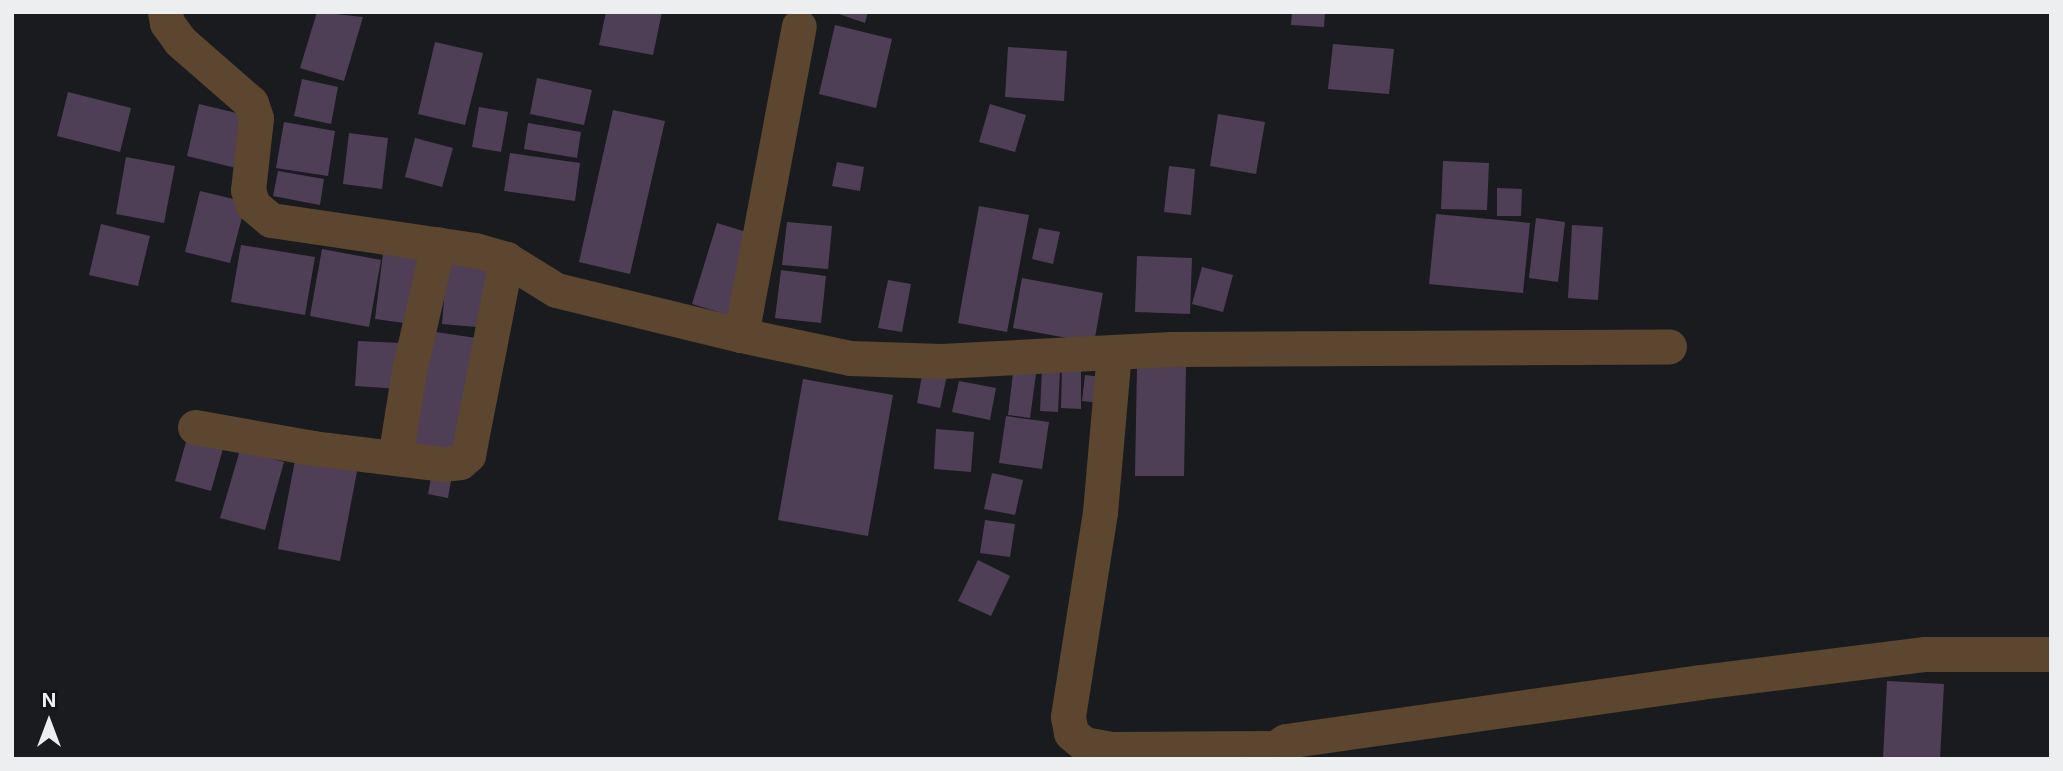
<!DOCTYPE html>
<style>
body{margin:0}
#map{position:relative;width:2063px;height:771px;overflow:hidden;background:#1a1b1e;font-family:Inter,sans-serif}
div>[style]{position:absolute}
.building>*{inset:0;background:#4e3f57}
.street>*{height:35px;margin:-17.5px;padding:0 17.5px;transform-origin:17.5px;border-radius:17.5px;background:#5c462f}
span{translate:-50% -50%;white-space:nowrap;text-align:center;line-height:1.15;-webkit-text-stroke:5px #111215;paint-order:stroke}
.frame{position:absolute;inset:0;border:14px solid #edeef0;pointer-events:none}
.north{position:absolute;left:14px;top:687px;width:70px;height:70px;-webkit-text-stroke:5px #111215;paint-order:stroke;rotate:0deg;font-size:19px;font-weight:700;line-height:28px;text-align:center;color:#edeef0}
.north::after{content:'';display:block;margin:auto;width:24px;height:32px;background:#edeef0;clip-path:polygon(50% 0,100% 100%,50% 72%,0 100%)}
</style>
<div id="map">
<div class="building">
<i style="clip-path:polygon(317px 12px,363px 17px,344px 81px,300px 68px)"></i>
<i style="clip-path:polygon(606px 12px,662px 12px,653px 55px,599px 45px)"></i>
<i style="clip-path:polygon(833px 12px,868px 12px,865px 23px)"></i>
<i style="clip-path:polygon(1292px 12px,1325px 12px,1324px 27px,1291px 25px)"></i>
<i style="clip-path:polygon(835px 25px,892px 39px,876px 108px,819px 94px)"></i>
<i style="clip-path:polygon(435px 42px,483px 53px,465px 125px,418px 114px)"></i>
<i style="clip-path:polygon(1333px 44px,1394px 49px,1389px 94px,1328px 89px)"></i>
<i style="clip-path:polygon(1008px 47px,1067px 51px,1064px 101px,1005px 97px)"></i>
<i style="clip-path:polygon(537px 78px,592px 90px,584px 125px,530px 114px)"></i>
<i style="clip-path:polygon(302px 79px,338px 87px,331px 124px,294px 116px)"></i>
<i style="clip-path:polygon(68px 92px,131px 108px,120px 152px,57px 136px)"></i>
<i style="clip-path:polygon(199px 104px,249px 116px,236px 168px,187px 156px)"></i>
<i style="clip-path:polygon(990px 104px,1026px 115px,1015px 152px,979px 142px)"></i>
<i style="clip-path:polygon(479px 107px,508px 112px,501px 152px,472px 147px)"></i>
<i style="clip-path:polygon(613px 110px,665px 121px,630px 274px,579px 262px)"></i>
<i style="clip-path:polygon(1218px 114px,1265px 122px,1256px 174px,1210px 166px)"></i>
<i style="clip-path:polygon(284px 122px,335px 131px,328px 176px,276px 168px)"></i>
<i style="clip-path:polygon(528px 123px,581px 132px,577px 158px,524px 149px)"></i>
<i style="clip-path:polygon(349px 133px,388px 138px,382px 189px,343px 184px)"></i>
<i style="clip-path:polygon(415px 138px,453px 148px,442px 187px,405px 177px)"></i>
<i style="clip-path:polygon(510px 153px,580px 163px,575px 201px,504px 191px)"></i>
<i style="clip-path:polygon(126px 157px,175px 166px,164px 223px,116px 214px)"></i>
<i style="clip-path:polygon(1443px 161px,1489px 163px,1487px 210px,1441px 209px)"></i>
<i style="clip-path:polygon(837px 162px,864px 167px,860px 191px,832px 186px)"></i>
<i style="clip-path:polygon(1169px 166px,1195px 169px,1191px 215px,1164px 212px)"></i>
<i style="clip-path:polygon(278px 171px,324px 179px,320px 205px,273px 196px)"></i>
<i style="clip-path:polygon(1497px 188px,1522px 189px,1521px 216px,1497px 216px)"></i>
<i style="clip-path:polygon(200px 191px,246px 202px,230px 263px,185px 252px)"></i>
<i style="clip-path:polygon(979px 206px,1029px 215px,1007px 332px,958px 323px)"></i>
<i style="clip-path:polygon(1436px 214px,1530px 223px,1523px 293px,1429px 284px)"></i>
<i style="clip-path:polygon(1536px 218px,1565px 222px,1558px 282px,1529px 278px)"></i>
<i style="clip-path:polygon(787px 222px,832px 226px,828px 269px,782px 265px)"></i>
<i style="clip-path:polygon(717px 223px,753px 234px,728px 315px,692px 304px)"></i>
<i style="clip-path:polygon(101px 224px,150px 236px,138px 286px,89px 275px)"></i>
<i style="clip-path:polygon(1572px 225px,1603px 227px,1598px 300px,1568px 298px)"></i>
<i style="clip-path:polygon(1039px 228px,1060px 232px,1053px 264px,1032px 259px)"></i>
<i style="clip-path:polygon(241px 245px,315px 257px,305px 315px,231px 302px)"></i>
<i style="clip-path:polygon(322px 249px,381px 260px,369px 327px,310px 316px)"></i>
<i style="clip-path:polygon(383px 253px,428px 259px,419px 325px,375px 319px)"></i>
<i style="clip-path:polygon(1137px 256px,1192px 258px,1190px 314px,1135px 312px)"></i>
<i style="clip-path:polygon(447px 264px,494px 268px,488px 328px,442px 324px)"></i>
<i style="clip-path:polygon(1202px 267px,1233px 275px,1223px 312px,1192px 304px)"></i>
<i style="clip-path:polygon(781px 270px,826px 276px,821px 323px,775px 318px)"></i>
<i style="clip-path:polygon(1022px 278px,1103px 293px,1094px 343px,1013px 328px)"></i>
<i style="clip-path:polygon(888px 280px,911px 284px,902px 332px,878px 328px)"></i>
<i style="clip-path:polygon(429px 331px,483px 339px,466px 454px,411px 446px)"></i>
<i style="clip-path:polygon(358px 341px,401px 343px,399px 389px,355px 386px)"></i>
<i style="clip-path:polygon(1014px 365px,1037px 367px,1030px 418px,1008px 415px)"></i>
<i style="clip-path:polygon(1137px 366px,1186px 367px,1184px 476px,1135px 476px)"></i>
<i style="clip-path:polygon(1042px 369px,1060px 370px,1058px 412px,1040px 411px)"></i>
<i style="clip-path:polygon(1062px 369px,1081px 369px,1081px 409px,1061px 408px)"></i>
<i style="clip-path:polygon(923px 370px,947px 375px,940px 408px,917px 403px)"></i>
<i style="clip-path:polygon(1085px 375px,1102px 377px,1100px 403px,1082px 401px)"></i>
<i style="clip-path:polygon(803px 379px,893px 395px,868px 536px,778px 520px)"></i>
<i style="clip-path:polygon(959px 381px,996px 388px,990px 420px,952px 412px)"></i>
<i style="clip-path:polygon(1006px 416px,1049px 422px,1042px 469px,999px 463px)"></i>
<i style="clip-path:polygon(936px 429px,974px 432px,971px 472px,934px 469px)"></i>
<i style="clip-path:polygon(188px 435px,224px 445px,211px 491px,175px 481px)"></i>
<i style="clip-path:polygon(240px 450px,284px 462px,265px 530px,220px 518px)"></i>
<i style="clip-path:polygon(297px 450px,359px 461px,340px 561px,278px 549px)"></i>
<i style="clip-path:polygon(433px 467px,453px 470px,448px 498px,428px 494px)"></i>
<i style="clip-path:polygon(992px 473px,1023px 480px,1015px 515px,984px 509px)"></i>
<i style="clip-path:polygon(985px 520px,1015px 524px,1010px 557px,980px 553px)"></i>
<i style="clip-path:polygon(978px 560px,1010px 576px,991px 616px,958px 601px)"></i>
<i style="clip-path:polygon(1887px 681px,1944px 684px,1940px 759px,1883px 759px)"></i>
</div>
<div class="street">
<i style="left:165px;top:12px;width:11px;rotate:80deg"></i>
<i style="left:167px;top:23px;width:22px;rotate:54deg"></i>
<i style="left:180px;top:41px;width:94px;rotate:41.1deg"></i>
<i style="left:251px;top:103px;width:16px;rotate:72deg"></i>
<i style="left:256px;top:118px;width:72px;rotate:96.3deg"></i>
<i style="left:248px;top:190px;width:16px;rotate:72deg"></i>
<i style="left:253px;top:205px;width:23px;rotate:40deg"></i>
<i style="left:271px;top:220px;width:206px;rotate:8.4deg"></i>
<i style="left:475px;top:250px;width:32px;rotate:16deg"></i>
<i style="left:506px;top:259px;width:59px;rotate:31.8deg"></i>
<i style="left:556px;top:290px;width:190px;rotate:13.7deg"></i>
<i style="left:741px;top:335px;width:111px;rotate:11.9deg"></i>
<i style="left:850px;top:358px;width:91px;rotate:1.9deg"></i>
<i style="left:941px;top:361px;width:230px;rotate:-3deg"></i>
<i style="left:1171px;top:349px;width:498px;rotate:-0.3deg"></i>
<i style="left:741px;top:335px;width:314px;rotate:-79.4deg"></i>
<i style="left:1114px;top:352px;width:161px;rotate:95deg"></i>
<i style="left:1100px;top:512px;width:207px;rotate:98.9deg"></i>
<i style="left:1068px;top:717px;width:16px;rotate:79deg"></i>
<i style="left:1071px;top:733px;width:17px;rotate:40deg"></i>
<i style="left:1084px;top:744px;width:28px;rotate:10deg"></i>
<i style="left:1112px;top:749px;width:157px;rotate:-0.4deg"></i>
<i style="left:195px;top:427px;width:120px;rotate:10.1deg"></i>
<i style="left:313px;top:448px;width:132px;rotate:7deg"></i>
<i style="left:444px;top:464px;width:16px;rotate:-7deg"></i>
<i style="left:460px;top:462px;width:11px;rotate:-41deg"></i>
<i style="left:468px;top:455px;width:200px;rotate:-79deg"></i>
<i style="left:395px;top:458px;width:88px;rotate:-80.9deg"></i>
<i style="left:409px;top:371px;width:130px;rotate:-77.1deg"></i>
<i style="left:1259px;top:759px;width:32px;rotate:-34deg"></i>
<i style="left:1286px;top:741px;width:418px;rotate:-8.1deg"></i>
<i style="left:1700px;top:682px;width:227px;rotate:-7.1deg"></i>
<i style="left:1925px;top:654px;width:126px"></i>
</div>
<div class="frame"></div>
<div class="north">N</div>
</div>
